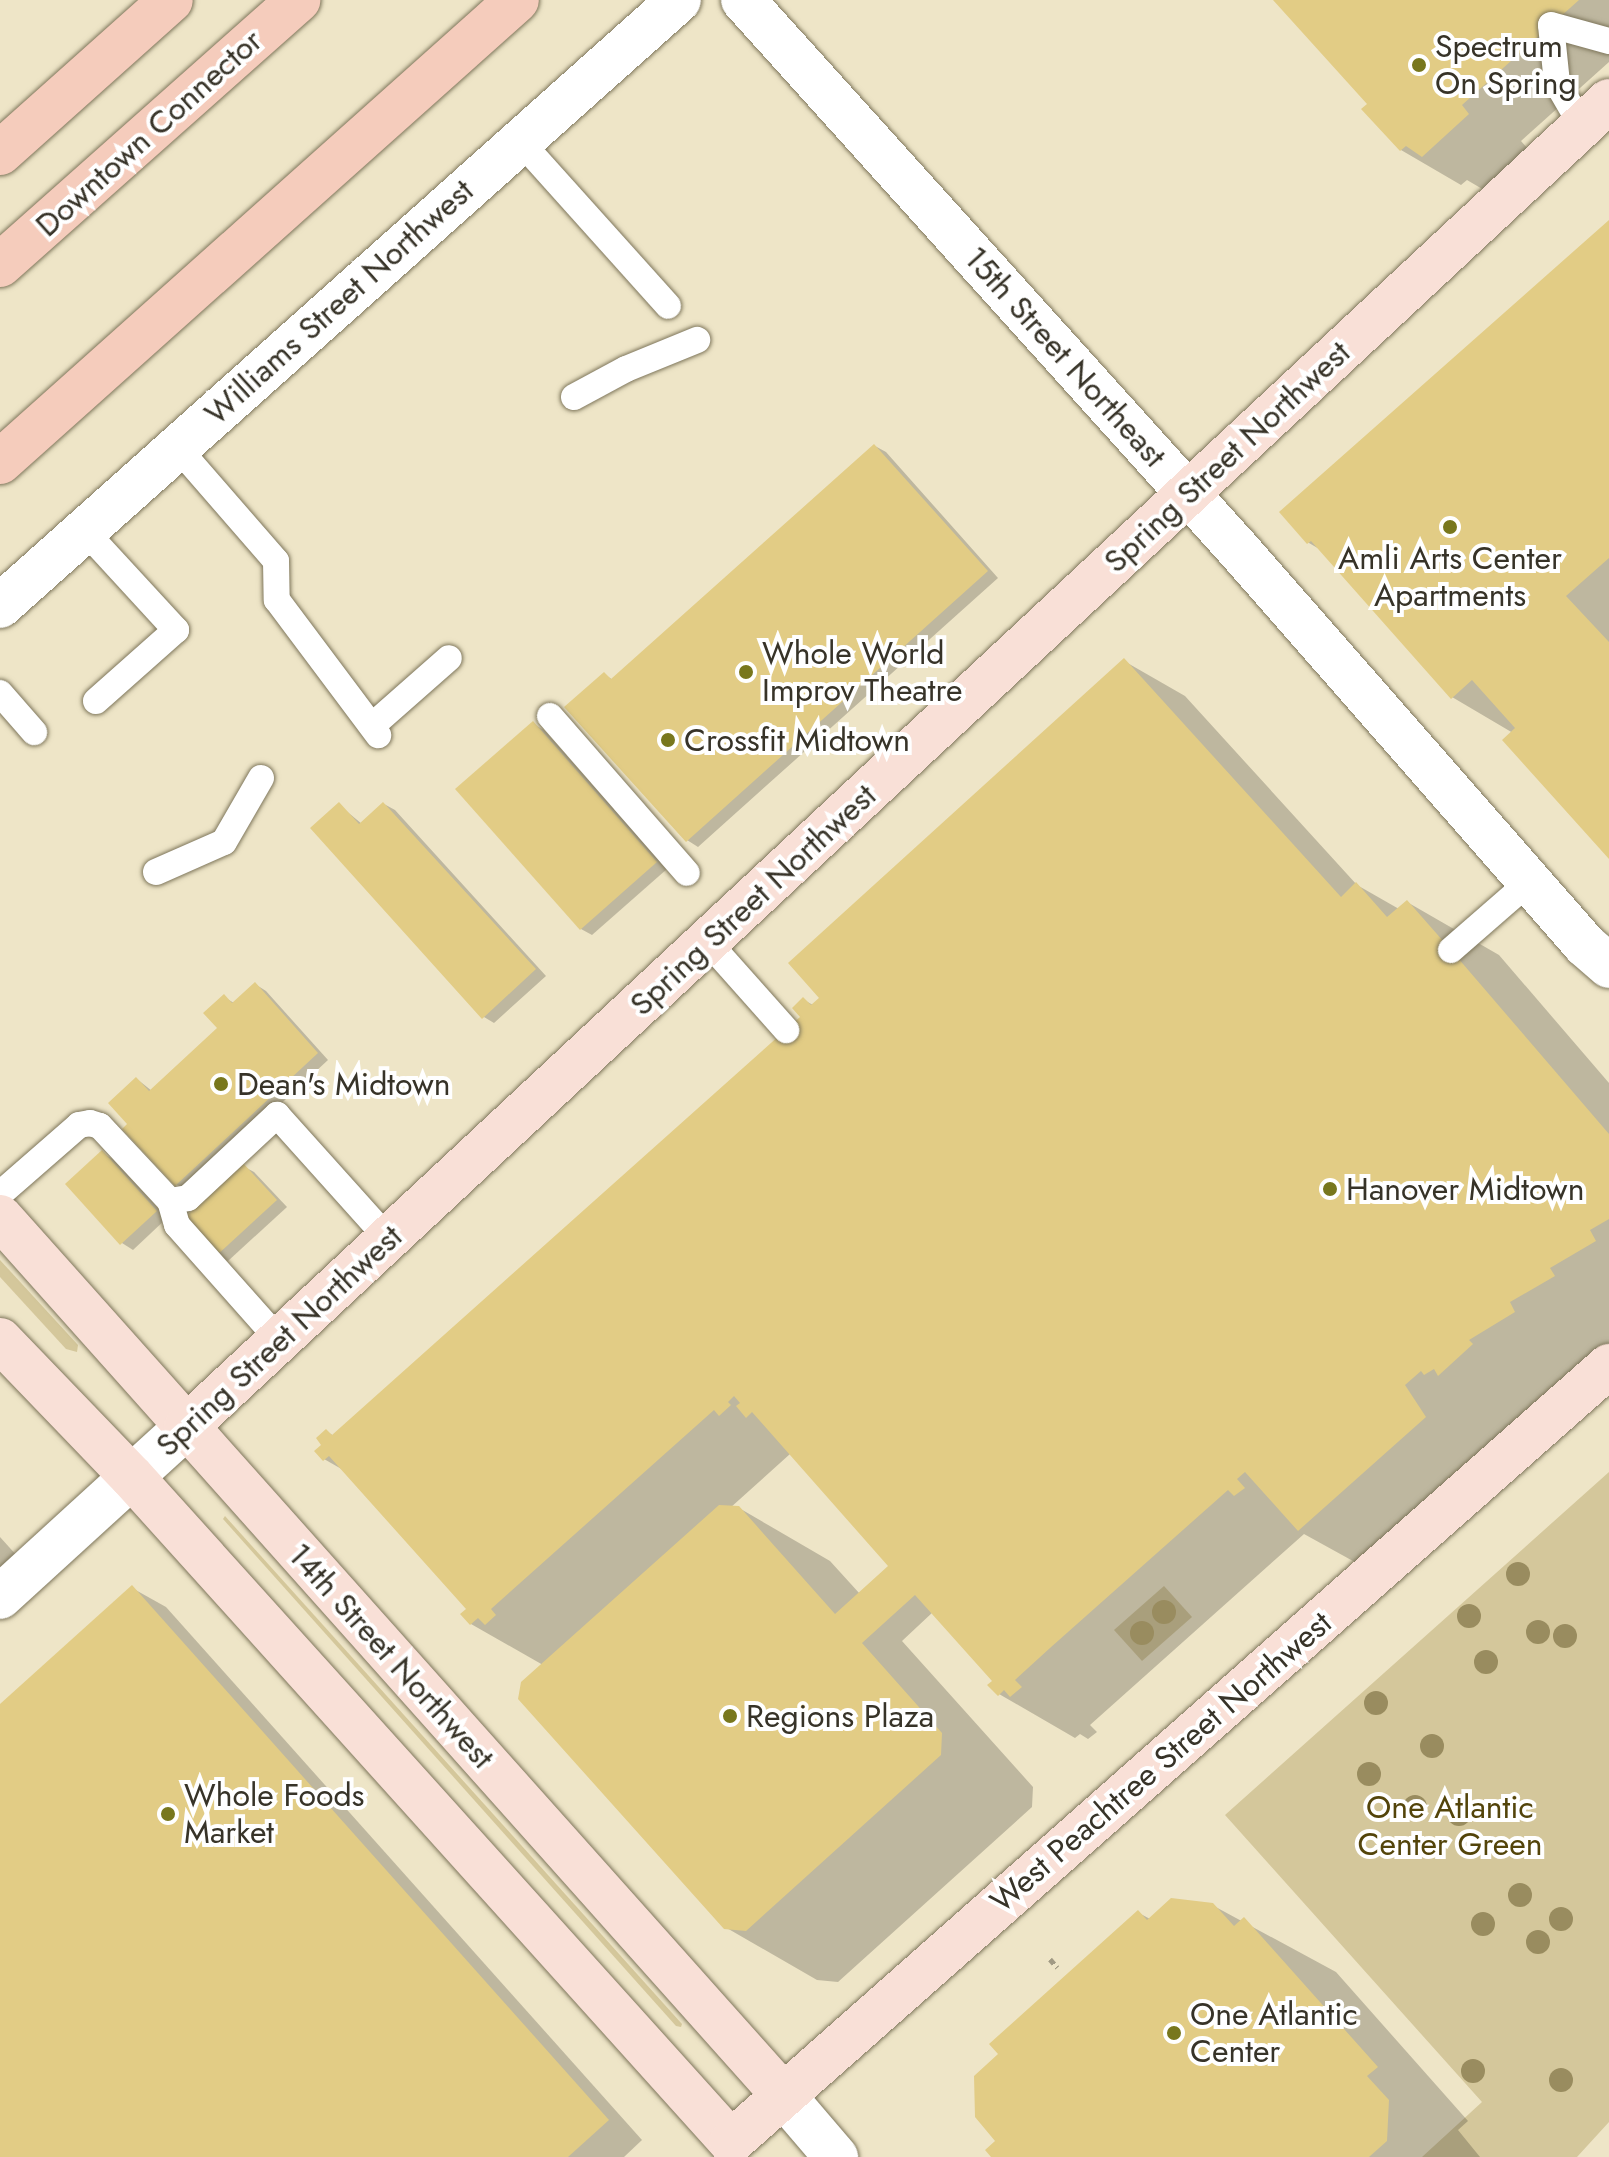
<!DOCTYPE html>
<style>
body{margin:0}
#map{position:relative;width:1609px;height:2157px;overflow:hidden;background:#eee5c7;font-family:Jost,sans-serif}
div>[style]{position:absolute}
.green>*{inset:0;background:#d4c79b}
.shadow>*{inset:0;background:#0003}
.building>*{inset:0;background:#e2cc85}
.path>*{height:5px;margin-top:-2.5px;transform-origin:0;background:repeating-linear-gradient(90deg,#a19a84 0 6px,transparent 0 10px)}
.roads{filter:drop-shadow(0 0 2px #7e765b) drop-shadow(0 0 2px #7e765b)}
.service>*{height:26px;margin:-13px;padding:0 13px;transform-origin:13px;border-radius:13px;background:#fff}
.minor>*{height:44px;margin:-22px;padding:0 22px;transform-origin:22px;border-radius:22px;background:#fff}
.tertiary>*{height:44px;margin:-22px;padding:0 22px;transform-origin:22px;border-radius:22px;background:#fff}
.secondary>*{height:44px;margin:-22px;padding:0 22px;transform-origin:22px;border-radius:22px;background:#fff}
.primary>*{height:44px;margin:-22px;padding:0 22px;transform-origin:22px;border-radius:22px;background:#f9e0d7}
.motorway>*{height:44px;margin:-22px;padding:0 22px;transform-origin:22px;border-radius:22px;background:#f5ccbc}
.trees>*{width:24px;height:24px;margin:-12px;border-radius:50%;background:#998c5f}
.dots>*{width:22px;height:22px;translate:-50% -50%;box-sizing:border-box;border:4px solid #fff;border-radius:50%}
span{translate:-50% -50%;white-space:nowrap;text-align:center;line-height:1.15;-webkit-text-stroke:8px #fff;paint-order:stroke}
.poi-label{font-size:32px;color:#373328}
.left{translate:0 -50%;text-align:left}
.street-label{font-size:32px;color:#373328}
.park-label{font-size:32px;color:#53440a}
</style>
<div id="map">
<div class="green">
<i style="clip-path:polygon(0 1260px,78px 1345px,77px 1352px,66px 1349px,0 1277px)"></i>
<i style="clip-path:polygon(1609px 1472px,1609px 2122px,1577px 2157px,1422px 2157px,1482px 2102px,1225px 1815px)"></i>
<i style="clip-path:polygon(225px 1516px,682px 2024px,681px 2027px,676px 2026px,223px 1519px)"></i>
<i style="clip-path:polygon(1164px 1586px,1192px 1617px,1142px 1661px,1114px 1630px)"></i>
</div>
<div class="shadow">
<i style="clip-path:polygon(1275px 0,1609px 0,1609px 62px,1521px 141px,1529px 150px,1484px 190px,1467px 180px,1461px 185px,1401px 150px,1370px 104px)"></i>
<i style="clip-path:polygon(1609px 222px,1609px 856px,1513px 733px,1452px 697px,1321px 550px,1309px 543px,1281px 513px)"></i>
<i style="clip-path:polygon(875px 446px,886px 452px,998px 578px,698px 847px,687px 840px,604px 674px,613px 680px)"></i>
<i style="clip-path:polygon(evenodd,1124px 661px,1185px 696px,1357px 885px,1399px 909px,1407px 902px,1499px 955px,1609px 1083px,1609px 1350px,1391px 1582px,1304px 1534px,1090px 1725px,1097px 1732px,1088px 1739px,1080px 1734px,1075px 1738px,999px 1694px,995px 1681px,933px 1612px,902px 1641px,1033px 1787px,1032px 1807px,838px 1982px,817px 1980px,725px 1927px,543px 1665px,471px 1624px,468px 1609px,345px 1471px,324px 1459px,326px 1431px,334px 1436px,803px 1017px,804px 1000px,813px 1005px,1124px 661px,790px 1454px,898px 1573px,860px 1594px,830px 1561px,739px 1508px,730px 1508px,790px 1454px)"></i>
<i style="clip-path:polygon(533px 724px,544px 730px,667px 869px,592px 935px,581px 929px,458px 789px)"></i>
<i style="clip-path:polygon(384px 804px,395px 810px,546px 976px,494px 1023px,484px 1017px,339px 805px,362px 824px)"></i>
<i style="clip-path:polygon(255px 984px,266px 991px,328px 1060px,187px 1191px,176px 1184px,130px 1124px,137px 1079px,152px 1091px,220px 1028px,224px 997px,234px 1003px)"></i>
<i style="clip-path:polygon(102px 1153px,113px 1159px,167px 1218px,133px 1250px,122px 1243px,68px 1184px)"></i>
<i style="clip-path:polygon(243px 1166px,254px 1172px,287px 1207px,228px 1261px,217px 1255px)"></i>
<i style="clip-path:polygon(0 1537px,37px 1578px,0 1611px)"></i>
<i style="clip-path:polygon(132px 1588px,166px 1607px,642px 2140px,624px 2157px,0 2157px,0 1706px)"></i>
<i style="clip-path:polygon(1212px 1905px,1336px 1972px,1468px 2121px,1458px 2130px,1480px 2157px,994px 2157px,998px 2141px,1139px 1913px,1150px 1919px)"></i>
</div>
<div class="building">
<i style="clip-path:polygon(1273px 0,1579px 0,1462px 105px,1469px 114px,1422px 157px,1406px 146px,1400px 151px,1361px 109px,1367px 104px)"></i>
<i style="clip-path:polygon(1609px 220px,1609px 558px,1566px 596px,1609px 642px,1609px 859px,1502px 740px,1515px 728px,1472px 680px,1451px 699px,1311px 541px,1307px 544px,1279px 512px)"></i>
<i style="clip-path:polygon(874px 444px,988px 571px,686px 842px,564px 707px,604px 672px,611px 679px)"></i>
<i style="clip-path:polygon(1124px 658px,1341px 897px,1356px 882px,1387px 917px,1407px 900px,1451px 950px,1609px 1134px,1609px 1219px,1590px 1230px,1596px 1241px,1550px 1268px,1555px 1276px,1510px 1302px,1515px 1312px,1469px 1340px,1473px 1344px,1438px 1376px,1434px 1369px,1424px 1375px,1421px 1371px,1405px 1385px,1426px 1417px,1298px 1531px,1245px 1472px,1237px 1479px,1245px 1488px,1234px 1496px,1228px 1490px,1050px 1648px,1015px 1680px,1022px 1687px,1010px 1697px,1004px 1690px,998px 1696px,987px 1685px,992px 1681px,915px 1595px,862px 1643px,942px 1733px,941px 1755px,746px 1931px,724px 1929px,518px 1699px,521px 1682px,719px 1505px,739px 1506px,835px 1614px,888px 1566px,752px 1412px,746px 1418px,736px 1406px,740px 1403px,734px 1396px,728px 1402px,731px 1405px,719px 1416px,714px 1410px,491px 1609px,496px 1615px,485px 1625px,478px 1618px,470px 1625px,460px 1614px,466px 1609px,329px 1456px,323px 1461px,314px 1451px,321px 1445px,316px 1438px,326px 1429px,332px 1435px,800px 1017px,792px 1008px,803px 997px,811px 1005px,819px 998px,788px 963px)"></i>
<i style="clip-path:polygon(533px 721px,657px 862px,580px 930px,455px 789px)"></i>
<i style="clip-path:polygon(339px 802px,359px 824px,383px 802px,536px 969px,482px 1019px,310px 828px)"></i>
<i style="clip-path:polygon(255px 982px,318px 1053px,175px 1186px,122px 1129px,127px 1124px,108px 1103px,136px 1077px,149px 1091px,217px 1028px,203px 1013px,224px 994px,232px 1003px)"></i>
<i style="clip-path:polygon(102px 1150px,157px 1211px,120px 1245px,65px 1184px)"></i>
<i style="clip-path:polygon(243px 1163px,277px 1200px,216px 1256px,182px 1220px)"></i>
<i style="clip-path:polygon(132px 1585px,609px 2120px,568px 2157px,0 2157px,0 1704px)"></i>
<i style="clip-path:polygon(1171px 1898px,1213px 1903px,1234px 1926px,1244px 1917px,1378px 2067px,1367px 2076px,1389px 2100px,1387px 2141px,1369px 2157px,991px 2157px,985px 2150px,995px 2141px,975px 2117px,974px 2076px,998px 2054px,989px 2044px,1138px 1910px,1147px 1920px)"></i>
</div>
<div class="path">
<i style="left:1050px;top:1959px;width:11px;rotate:49deg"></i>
</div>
<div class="roads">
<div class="service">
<i style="left:1582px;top:126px;width:50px;rotate:-120.2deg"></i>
<i style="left:1557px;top:83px;width:58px;rotate:-95.9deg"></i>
<i style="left:1551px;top:25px;width:60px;rotate:15.4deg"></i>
<i style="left:521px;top:142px;width:220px;rotate:48.1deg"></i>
<i style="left:574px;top:397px;width:59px;rotate:-28.3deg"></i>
<i style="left:626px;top:369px;width:77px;rotate:-22.2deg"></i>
<i style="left:177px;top:447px;width:151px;rotate:49deg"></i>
<i style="left:276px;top:561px;width:39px;rotate:89deg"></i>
<i style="left:277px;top:600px;width:169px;rotate:53.2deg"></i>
<i style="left:84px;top:530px;width:136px;rotate:47.4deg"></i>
<i style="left:176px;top:630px;width:107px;rotate:138.4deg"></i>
<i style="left:0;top:693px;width:52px;rotate:48.9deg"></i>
<i style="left:550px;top:716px;width:208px;rotate:48.9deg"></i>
<i style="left:373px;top:725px;width:101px;rotate:-41.4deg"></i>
<i style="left:156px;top:872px;width:74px;rotate:-23.8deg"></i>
<i style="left:224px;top:842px;width:74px;rotate:-60deg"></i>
<i style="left:708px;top:942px;width:118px;rotate:48.4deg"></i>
<i style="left:1451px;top:950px;width:105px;rotate:-41.1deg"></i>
<i style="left:0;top:1194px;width:105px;rotate:-41.1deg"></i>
<i style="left:79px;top:1125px;width:11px;rotate:-10deg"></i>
<i style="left:90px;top:1123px;width:10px;rotate:17deg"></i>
<i style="left:100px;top:1126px;width:103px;rotate:47deg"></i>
<i style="left:280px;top:1341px;width:155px;rotate:-131.6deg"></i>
<i style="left:177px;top:1225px;width:25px;rotate:-106deg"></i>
<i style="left:170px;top:1201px;width:18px;rotate:-9deg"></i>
<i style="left:188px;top:1198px;width:122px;rotate:-43deg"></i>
<i style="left:277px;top:1115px;width:168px;rotate:48.1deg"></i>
</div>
<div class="minor">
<i style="left:743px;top:0;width:738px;rotate:47.97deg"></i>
<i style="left:1237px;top:548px;width:528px;rotate:48.76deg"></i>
<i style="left:1585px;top:945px;width:32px;rotate:41deg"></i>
</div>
<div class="tertiary">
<i style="left:0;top:606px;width:910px;rotate:-41.75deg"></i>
</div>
<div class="secondary">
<i style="left:0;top:1597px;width:252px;rotate:-42.4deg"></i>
<i style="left:783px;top:2095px;width:82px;rotate:49.5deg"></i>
</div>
<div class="primary">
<i style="left:0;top:1217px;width:1176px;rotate:48.27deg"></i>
<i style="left:0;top:1340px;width:189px;rotate:46.1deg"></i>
<i style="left:131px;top:1476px;width:896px;rotate:47.98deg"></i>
<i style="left:731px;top:2142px;width:1172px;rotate:-41.47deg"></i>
<i style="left:186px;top:1427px;width:1945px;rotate:-42.98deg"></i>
</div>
<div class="motorway">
<i style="left:0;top:153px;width:229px;rotate:-41.8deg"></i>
<i style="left:0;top:265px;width:399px;rotate:-41.6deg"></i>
<i style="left:0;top:462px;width:693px;rotate:-41.78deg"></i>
</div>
</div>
<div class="trees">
<i style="left:1518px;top:1574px"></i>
<i style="left:1164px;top:1612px"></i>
<i style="left:1469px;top:1616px"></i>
<i style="left:1538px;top:1632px"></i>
<i style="left:1142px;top:1633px"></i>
<i style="left:1565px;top:1636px"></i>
<i style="left:1486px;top:1662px"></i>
<i style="left:1376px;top:1703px"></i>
<i style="left:1432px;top:1746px"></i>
<i style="left:1369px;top:1774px"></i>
<i style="left:1415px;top:1807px"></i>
<i style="left:1459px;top:1814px"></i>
<i style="left:1520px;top:1895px"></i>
<i style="left:1561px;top:1919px"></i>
<i style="left:1483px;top:1924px"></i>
<i style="left:1538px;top:1942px"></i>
<i style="left:1473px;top:2071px"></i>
<i style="left:1561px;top:2080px"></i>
</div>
<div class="dots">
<i style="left:1419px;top:65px;background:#78771d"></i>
<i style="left:1450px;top:527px;background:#78771d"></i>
<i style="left:746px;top:672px;background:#78771d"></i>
<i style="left:668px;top:740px;background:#78771d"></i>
<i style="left:221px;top:1084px;background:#78771d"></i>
<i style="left:1330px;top:1189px;background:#78771d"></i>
<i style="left:730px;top:1716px;background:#78771d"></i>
<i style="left:168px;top:1814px;background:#78771d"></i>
<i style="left:1174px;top:2033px;background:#78771d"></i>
</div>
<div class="poi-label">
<span class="left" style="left:1435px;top:65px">Spectrum<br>On Spring</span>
<span style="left:1450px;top:577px">Amli Arts Center<br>Apartments</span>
<span class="left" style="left:762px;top:672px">Whole World<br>Improv Theatre</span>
<span class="left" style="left:684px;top:740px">Crossfit Midtown</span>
<span class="left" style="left:237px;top:1084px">Dean's Midtown</span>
<span class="left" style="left:1346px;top:1189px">Hanover Midtown</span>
<span class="left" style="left:746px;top:1716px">Regions Plaza</span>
<span class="left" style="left:184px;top:1814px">Whole Foods<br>Market</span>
<span class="left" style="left:1190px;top:2033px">One Atlantic<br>Center</span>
</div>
<div class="street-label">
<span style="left:149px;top:133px;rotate:-42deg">Downtown Connector</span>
<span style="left:339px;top:302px;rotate:-42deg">Williams Street Northwest</span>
<span style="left:1065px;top:357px;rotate:48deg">15th Street Northeast</span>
<span style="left:1227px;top:457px;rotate:-43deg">Spring Street Northwest</span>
<span style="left:753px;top:900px;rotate:-43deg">Spring Street Northwest</span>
<span style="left:279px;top:1341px;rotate:-43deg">Spring Street Northwest</span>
<span style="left:391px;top:1656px;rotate:48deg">14th Street Northwest</span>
<span style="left:1161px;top:1762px;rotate:-41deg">West Peachtree Street Northwest</span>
</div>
<div class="park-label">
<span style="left:1450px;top:1826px">One Atlantic<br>Center Green</span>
</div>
</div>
